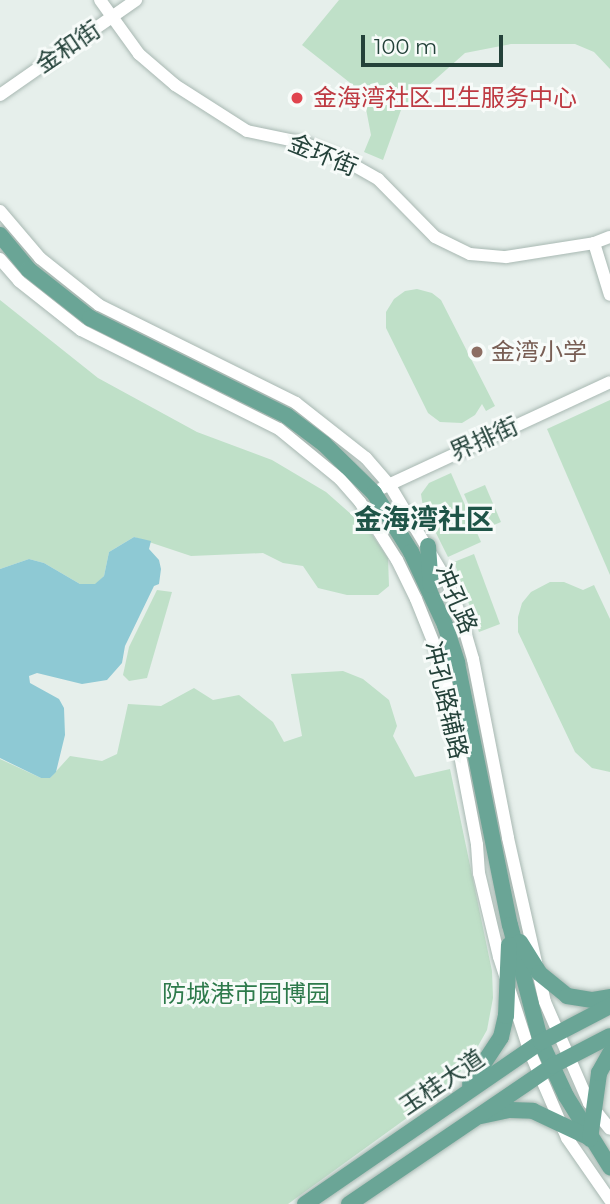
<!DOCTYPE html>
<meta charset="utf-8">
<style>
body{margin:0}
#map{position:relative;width:610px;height:1204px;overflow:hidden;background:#e6efeb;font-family:Montserrat,"Noto Sans SC",sans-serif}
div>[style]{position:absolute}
.green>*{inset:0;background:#bfe0c8}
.water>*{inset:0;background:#8ec9d4}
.roads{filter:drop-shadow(0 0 2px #a8b8b2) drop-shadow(0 0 2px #a8b8b2)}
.minor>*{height:12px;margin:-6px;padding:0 6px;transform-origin:6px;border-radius:6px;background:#fff}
.major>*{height:16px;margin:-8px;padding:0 8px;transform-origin:8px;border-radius:8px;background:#6aa596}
.dots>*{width:19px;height:19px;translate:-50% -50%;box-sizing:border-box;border:4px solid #f7fbf9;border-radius:50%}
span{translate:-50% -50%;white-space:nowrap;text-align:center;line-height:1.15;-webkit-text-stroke:6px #f7fbf9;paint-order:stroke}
.street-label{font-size:24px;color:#24423a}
.health-label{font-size:24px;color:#be3a42}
.left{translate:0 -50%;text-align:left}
.education-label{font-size:24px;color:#785e54}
.park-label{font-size:24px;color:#2d7a4b}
.quarter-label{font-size:28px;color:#1f5548;font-weight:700}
.scale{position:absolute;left:361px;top:35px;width:142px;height:32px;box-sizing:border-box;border:4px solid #24423a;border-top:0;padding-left:9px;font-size:21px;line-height:24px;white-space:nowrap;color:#24423a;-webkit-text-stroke:5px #f7fbf9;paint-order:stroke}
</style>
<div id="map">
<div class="green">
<i style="clip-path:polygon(339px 0,610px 0,610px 69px,594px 52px,575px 44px,511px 44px,465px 53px,401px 110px,383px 160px,364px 152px,371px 135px,363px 93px,302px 45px)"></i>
<i style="clip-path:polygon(417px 289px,432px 293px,441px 300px,495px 406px,486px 411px,482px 404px,475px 415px,462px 423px,440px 422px,428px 413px,386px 328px,386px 312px,394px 299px,405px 291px)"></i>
<i style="clip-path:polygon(0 300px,98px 378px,197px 432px,272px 460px,326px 492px,369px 530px,388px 558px,389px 586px,378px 595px,347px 595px,318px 588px,303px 566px,283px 563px,263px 553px,191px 556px,134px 537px,109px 552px,104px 576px,95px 585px,80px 584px,44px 563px,29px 559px,0 569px)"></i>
<i style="clip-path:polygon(610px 400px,610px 575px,547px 429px)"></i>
<i style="clip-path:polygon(451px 473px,481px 542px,448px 557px,423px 507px,421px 494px,429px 483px)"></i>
<i style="clip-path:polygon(485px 485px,501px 522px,480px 531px,464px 494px)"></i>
<i style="clip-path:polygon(474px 554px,500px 624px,479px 632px,454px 562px)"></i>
<i style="clip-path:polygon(550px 582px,564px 582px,583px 590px,594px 585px,610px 619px,610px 772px,592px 768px,575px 752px,518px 632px,518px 617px,522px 603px,531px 592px)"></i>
<i style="clip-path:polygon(157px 590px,172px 592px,147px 678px,129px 681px,123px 675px,129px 647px)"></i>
<i style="clip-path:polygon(343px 671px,363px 679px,389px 700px,397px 726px,393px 736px,415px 777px,450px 769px,492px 971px,493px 998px,487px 1030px,469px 1062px,440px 1094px,288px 1204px,0 1204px,0 759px,41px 778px,50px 778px,70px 756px,102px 761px,117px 754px,128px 704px,161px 706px,194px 688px,213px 700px,239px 695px,273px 722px,284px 742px,302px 736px,291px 674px)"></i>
</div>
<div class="water">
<i style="clip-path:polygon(134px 537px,151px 541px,149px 549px,159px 560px,161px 569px,159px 584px,154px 586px,125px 646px,122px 663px,107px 680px,82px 684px,37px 673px,29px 676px,30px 683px,59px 699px,64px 708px,65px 735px,56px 772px,50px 778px,41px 778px,0 758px,0 569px,29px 559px,44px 563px,80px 584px,95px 584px,104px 576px,109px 552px)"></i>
</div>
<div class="roads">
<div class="minor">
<i style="left:100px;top:0;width:67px;rotate:54.2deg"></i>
<i style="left:139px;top:54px;width:48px;rotate:40.7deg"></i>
<i style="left:175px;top:85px;width:85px;rotate:32.6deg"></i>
<i style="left:247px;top:131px;width:58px;rotate:11.9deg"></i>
<i style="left:304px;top:143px;width:40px;rotate:22deg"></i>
<i style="left:341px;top:158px;width:43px;rotate:29.6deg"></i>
<i style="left:378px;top:179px;width:81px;rotate:45.5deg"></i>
<i style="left:435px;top:237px;width:39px;rotate:26deg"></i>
<i style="left:470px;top:254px;width:36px;rotate:5deg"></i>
<i style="left:506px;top:257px;width:89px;rotate:-9deg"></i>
<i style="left:594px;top:243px;width:17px;rotate:-21deg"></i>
<i style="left:0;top:95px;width:166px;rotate:-34.9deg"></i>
<i style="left:0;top:211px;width:62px;rotate:49.6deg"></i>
<i style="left:40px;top:258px;width:75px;rotate:38.5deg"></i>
<i style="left:99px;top:305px;width:220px;rotate:26.4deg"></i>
<i style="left:296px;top:403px;width:89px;rotate:38.2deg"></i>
<i style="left:366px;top:458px;width:35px;rotate:49deg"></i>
<i style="left:389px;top:484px;width:113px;rotate:59.1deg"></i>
<i style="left:447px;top:581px;width:40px;rotate:69deg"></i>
<i style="left:461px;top:618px;width:43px;rotate:73.7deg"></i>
<i style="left:473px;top:659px;width:182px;rotate:78.9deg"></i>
<i style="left:508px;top:838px;width:168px;rotate:77.3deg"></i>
<i style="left:545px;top:1002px;width:110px;rotate:66.5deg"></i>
<i style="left:589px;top:1103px;width:33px;rotate:51deg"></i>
<i style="left:594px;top:243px;width:54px;rotate:72.9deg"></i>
<i style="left:0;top:259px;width:29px;rotate:49deg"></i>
<i style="left:19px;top:281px;width:79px;rotate:38.3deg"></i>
<i style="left:81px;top:330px;width:221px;rotate:26.6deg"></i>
<i style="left:279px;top:429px;width:79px;rotate:39.3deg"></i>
<i style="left:340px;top:479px;width:30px;rotate:49deg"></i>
<i style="left:360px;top:502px;width:69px;rotate:57.5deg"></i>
<i style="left:397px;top:560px;width:43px;rotate:64deg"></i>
<i style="left:416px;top:599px;width:72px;rotate:68.1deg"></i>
<i style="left:443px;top:666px;width:182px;rotate:79.2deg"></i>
<i style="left:477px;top:845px;width:28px;rotate:86deg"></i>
<i style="left:479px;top:873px;width:86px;rotate:76.6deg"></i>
<i style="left:499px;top:957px;width:98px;rotate:72.1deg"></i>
<i style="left:529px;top:1050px;width:96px;rotate:66.6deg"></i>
<i style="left:567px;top:1138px;width:75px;rotate:55.3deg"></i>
<i style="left:382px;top:488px;width:251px;rotate:-24.9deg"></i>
</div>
<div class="major">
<i style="left:0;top:235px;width:45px;rotate:50.4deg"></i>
<i style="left:29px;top:270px;width:78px;rotate:38.2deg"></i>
<i style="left:90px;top:318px;width:220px;rotate:26.4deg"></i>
<i style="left:287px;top:416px;width:46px;rotate:37.1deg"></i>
<i style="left:324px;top:444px;width:70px;rotate:44.4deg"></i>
<i style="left:374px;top:493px;width:70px;rotate:57.9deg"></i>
<i style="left:411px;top:552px;width:81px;rotate:65deg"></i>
<i style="left:445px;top:625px;width:40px;rotate:72deg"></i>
<i style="left:457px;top:663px;width:267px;rotate:78.6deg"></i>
<i style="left:510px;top:925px;width:121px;rotate:75.2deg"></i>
<i style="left:541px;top:1042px;width:60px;rotate:65.2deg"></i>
<i style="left:566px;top:1096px;width:84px;rotate:58.2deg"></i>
<i style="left:428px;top:546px;width:39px;rotate:86deg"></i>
<i style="left:456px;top:735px;width:31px;rotate:-83deg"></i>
<i style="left:520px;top:942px;width:36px;rotate:58deg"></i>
<i style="left:539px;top:973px;width:36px;rotate:39deg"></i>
<i style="left:567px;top:996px;width:26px;rotate:9deg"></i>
<i style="left:593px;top:1000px;width:17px;rotate:-10deg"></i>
<i style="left:470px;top:1084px;width:56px;rotate:-56.6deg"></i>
<i style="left:501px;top:1037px;width:22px;rotate:-77deg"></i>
<i style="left:506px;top:1016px;width:71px;rotate:-87.6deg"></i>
<i style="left:481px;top:1116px;width:30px;rotate:-12deg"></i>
<i style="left:510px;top:1110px;width:23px;rotate:2deg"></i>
<i style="left:533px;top:1111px;width:61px;rotate:25.3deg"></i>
<i style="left:590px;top:1139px;width:67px;rotate:-82.2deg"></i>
<i style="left:599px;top:1073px;width:23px;rotate:-61deg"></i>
<i style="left:305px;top:1204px;width:286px;rotate:-34.5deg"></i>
<i style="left:541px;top:1042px;width:78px;rotate:-27.6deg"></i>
<i style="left:349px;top:1204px;width:245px;rotate:-34.2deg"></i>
<i style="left:552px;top:1066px;width:65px;rotate:-27.3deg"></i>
</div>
</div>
<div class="dots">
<i style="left:297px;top:98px;background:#e0444e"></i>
<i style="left:477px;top:352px;background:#8d6e63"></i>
</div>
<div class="street-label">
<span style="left:68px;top:47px;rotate:-34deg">金和街</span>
<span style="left:323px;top:155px;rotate:22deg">金环街</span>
<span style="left:484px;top:439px;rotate:-24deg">界排街</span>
<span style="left:456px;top:599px;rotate:67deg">冲孔路</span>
<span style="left:446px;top:700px;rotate:77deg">冲孔路辅路</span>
<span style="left:442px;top:1082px;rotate:-34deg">玉桂大道</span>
</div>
<div class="health-label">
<span class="left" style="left:313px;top:98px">金海湾社区卫生服务中心</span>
</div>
<div class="education-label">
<span class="left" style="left:491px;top:352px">金湾小学</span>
</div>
<div class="park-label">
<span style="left:246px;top:994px">防城港市园博园</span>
</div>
<div class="quarter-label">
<span style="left:424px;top:519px">金海湾社区</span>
</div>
<div class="scale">100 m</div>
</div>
